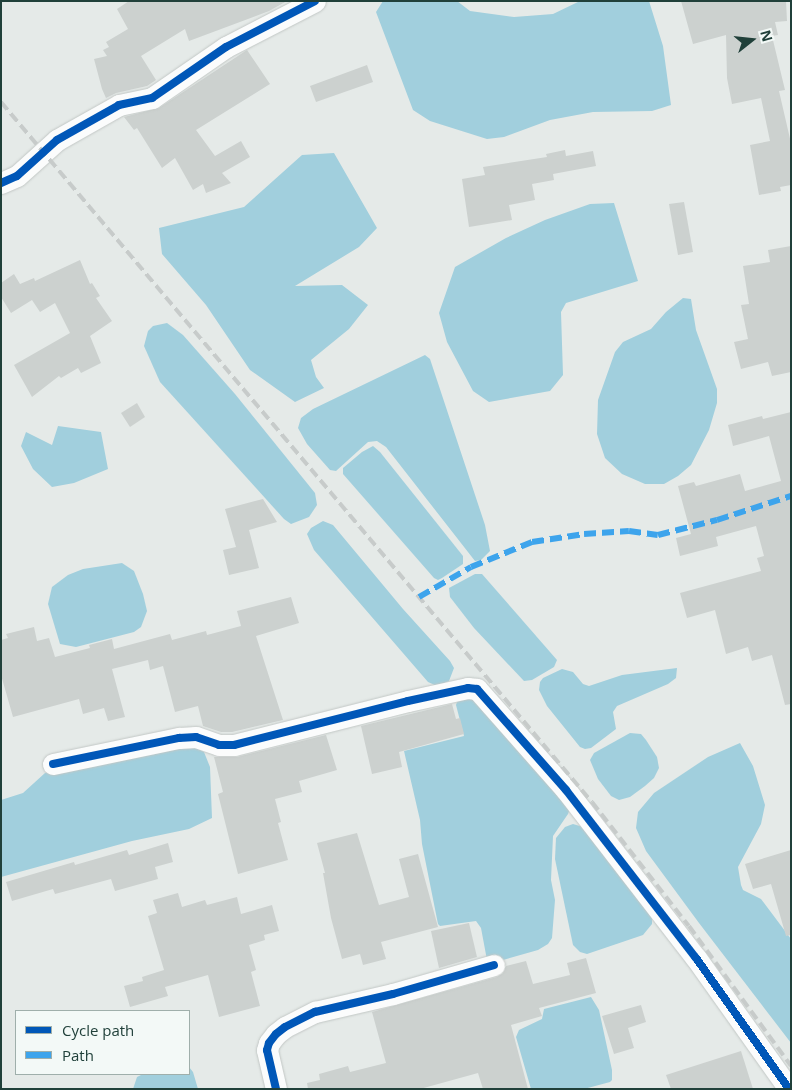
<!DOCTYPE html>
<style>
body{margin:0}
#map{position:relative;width:792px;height:1090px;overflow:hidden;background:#e5eae8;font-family:"Open Sans",sans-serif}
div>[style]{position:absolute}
.water>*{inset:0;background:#a1cfdd}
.building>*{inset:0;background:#ccd1cf}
.roads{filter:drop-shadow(0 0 1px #c2c7c5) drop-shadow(0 0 1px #c2c7c5)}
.minor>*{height:21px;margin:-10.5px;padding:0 10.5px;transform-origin:10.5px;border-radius:10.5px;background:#fbfcfc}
.rail>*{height:4px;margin-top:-2px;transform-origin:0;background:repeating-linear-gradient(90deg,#c7cbca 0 10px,transparent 0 15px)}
.quiet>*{height:6px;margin-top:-3px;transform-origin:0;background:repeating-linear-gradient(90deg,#3da4ec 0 12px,transparent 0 18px)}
.cycleway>*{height:8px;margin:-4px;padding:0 4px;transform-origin:4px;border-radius:4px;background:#0057b8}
span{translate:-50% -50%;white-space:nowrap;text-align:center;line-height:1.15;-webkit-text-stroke:4px #f3f9f7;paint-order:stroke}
.frame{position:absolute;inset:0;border:2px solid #20403a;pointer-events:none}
.legend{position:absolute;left:15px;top:1010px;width:175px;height:65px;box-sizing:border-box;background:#f3f9f7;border:1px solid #9fafab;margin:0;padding:6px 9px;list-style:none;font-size:15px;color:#20403a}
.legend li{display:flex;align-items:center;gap:10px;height:25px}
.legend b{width:25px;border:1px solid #9fafab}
.north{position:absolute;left:727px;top:15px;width:50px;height:50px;-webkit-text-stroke:4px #f3f9f7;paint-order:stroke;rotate:74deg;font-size:14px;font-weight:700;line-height:20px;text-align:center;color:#20403a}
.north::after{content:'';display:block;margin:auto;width:18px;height:22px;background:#20403a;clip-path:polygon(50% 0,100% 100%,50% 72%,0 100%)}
</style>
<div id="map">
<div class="water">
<i style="clip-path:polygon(383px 1px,457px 1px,470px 11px,514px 17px,553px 14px,580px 1px,649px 1px,663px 46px,671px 105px,652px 111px,593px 112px,550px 120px,504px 137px,487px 139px,430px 121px,413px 110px,376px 12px)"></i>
<i style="clip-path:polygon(334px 153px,377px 228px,359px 247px,295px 286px,342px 285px,368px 305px,349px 329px,311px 360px,316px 377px,324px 388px,295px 402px,250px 370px,206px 305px,162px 254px,159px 228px,244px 207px,302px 155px)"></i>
<i style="clip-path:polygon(614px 203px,638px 281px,566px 303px,561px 312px,563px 375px,550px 391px,489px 402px,473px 391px,447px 342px,439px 313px,455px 267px,506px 238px,545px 220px,590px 204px)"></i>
<i style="clip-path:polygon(683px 298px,691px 299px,696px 330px,717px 389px,717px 403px,709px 430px,691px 465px,678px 476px,664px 484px,645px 484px,622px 474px,605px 458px,597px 434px,598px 400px,615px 352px,623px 342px,651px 329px,666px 312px)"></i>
<i style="clip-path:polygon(167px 323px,183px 335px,235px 394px,315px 493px,317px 505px,309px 517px,291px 524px,284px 519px,160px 382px,144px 346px,148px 331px,153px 326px)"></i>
<i style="clip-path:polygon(425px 355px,430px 359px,485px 525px,490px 551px,481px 560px,475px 561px,386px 447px,377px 441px,368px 442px,336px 471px,330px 470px,307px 444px,298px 428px,301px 418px,313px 409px)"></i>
<i style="clip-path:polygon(58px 426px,101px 432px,108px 469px,74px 483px,52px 487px,33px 469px,21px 446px,26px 432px,52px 445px)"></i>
<i style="clip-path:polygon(373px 446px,380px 452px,463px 556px,463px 564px,442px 578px,438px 580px,434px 578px,343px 474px,343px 468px,362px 452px)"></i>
<i style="clip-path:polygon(323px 521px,333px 525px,403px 609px,450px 661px,454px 668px,449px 681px,437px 686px,428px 682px,314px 550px,307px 534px,311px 528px)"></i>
<i style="clip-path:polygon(122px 563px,134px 571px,143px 594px,147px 611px,141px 627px,134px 632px,76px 647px,60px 644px,48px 604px,52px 587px,68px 575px,83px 569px)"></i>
<i style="clip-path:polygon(475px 574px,482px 574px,557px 660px,554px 667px,532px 680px,524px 681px,474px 628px,450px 597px,449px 588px)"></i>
<i style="clip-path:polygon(677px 668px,676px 678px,668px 684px,617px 706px,613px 712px,616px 729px,591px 748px,585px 749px,580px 747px,547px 706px,539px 690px,540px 682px,543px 678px,562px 669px,573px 672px,583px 684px,589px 686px,622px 675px)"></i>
<i style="clip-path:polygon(462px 697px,476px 699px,571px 806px,568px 814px,553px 836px,551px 880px,555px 900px,552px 938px,548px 944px,538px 950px,496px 962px,487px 960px,481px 928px,476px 921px,440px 926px,438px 924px,422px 844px,420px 820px,404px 751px,464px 736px,456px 705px,458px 699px)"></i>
<i style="clip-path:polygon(630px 733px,641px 734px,646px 740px,657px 757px,659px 768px,654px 778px,645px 786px,630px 797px,619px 800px,611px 796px,598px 779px,590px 760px,594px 753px)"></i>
<i style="clip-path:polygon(740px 743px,753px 766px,765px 805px,761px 824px,738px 867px,741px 885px,743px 890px,761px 899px,791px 939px,791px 1043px,699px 923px,646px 851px,636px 828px,638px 812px,654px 793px,708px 757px)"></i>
<i style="clip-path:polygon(192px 746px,204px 752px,210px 767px,212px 818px,189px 829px,132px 841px,1px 877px,1px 800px,23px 793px,45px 773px)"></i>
<i style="clip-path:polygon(573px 824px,583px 827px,642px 900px,652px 918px,652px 924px,643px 935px,587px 954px,580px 952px,573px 945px,555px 859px,556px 838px,565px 827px)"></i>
<i style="clip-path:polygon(591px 997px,599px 1010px,612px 1070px,612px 1080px,610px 1082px,584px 1089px,531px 1089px,516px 1037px,519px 1030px,542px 1019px,544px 1009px)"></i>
<i style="clip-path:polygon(189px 1067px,193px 1072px,198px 1089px,133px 1089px,137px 1077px,143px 1074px,189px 1074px)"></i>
</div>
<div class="building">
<i style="clip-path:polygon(129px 1px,287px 1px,269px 11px,189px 41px,185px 29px,141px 56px,156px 80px,147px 86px,116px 93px,106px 98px,102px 89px,94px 59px,107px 56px,103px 50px,109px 47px,106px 42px,128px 29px,117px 9px)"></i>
<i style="clip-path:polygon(681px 1px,786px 1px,787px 21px,775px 22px,778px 35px,772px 36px,785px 90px,779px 91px,791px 143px,791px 185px,780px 187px,781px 191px,759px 195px,750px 145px,770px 141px,761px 98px,732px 104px,727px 78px,726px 35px,693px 44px)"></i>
<i style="clip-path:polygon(247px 50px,270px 84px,196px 130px,215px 156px,241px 141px,250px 157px,222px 173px,231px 183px,206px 193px,203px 184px,193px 190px,175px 158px,162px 168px,137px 128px,134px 130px,124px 117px,159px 108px)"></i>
<i style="clip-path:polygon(367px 65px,373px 82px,316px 102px,310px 86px)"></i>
<i style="clip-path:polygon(565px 150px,566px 156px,593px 151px,596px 166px,553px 174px,554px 180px,532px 184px,535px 200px,509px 205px,512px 220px,469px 227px,462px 179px,485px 175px,483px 167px,547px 157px,546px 154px)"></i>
<i style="clip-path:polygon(684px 202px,693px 252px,678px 255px,669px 204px)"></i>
<i style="clip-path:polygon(791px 246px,791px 372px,772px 376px,768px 362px,741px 369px,734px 342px,748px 339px,741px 305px,749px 304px,743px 266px,770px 262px,768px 250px)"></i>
<i style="clip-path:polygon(80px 260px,90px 284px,92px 283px,100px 296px,96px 298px,112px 321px,90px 336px,101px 363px,81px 373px,78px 368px,61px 378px,59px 376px,32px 397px,14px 365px,70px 333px,55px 303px,40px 312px,32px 300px,11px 313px,1px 297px,1px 283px,14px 274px,20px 284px,34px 278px,35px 281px)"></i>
<i style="clip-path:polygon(137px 403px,145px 417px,130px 427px,121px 413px)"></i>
<i style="clip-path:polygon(791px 412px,791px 704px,785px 705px,772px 655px,752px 661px,748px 647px,726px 654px,715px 610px,687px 618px,680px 593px,761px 571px,757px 558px,764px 556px,756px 526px,716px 537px,718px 546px,680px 556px,676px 538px,691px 534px,678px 486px,694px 482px,696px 486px,740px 474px,745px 491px,781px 481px,769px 436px,733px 446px,728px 425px,762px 416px,763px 419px)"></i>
<i style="clip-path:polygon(263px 499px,277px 522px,249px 530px,259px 568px,229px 575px,223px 550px,236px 547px,225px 509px)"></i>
<i style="clip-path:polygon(291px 597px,299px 623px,256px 636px,283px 720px,232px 732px,221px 732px,203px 726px,198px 706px,175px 712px,163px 666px,150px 670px,148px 660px,112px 669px,125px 717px,108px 721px,104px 708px,83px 714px,79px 699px,13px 717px,1px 675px,1px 640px,8px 638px,6px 634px,34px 627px,37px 641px,49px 638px,55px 657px,90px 648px,89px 645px,112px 639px,114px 649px,170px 634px,172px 640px,206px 631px,207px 635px,241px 626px,237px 611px)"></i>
<i style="clip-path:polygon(452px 704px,456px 719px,460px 718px,464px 734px,399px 752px,402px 767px,372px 774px,361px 726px)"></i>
<i style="clip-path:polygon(326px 735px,337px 770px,299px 781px,302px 792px,275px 799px,281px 822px,278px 823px,288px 860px,238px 874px,218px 794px,223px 792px,214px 757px,237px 757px)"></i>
<i style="clip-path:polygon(357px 833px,379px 905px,409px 897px,399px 859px,418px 854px,438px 927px,381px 942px,386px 959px,363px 965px,360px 954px,342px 959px,331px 918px,323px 873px,325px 873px,317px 843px)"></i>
<i style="clip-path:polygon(168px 843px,173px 862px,155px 867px,158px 879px,115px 891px,111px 879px,55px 894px,53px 889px,12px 901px,6px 882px,74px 862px,75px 865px,127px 850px,129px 855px)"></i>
<i style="clip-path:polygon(791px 850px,791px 935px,786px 936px,771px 884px,753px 889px,745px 864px)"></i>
<i style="clip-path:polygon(178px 893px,182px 907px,205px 900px,207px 905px,237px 897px,241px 914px,272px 905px,279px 931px,264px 935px,265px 940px,249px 945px,256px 970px,251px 972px,260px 1006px,219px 1017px,208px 975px,165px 987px,168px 996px,130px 1007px,124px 986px,143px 981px,142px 977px,164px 970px,148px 916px,157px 913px,153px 900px)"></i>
<i style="clip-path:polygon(469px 923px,477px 957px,439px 968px,431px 931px)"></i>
<i style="clip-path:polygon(586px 958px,596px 993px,539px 1008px,542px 1016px,511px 1025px,528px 1089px,483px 1089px,478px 1073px,420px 1089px,308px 1089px,307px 1083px,320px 1080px,319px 1074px,348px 1066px,350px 1072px,386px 1063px,372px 1012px,497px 977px,503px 973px,506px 966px,526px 961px,533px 984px,570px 975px,567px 963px)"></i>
<i style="clip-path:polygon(641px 1005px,646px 1022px,628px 1028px,634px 1048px,614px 1054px,602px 1016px)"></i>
<i style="clip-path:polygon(741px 1051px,753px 1089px,671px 1089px,666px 1075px)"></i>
</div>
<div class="roads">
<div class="minor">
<i style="left:1px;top:183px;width:17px;rotate:-24deg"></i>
<i style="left:17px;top:176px;width:54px;rotate:-42deg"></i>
<i style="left:57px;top:140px;width:71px;rotate:-29.4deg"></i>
<i style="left:119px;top:105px;width:34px;rotate:-12deg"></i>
<i style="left:152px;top:98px;width:90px;rotate:-34.6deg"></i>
<i style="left:226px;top:47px;width:100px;rotate:-27.3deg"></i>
<i style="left:53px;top:764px;width:129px;rotate:-11.7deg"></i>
<i style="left:179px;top:738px;width:17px;rotate:-3deg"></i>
<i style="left:196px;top:737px;width:24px;rotate:19deg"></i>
<i style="left:219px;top:745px;width:15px"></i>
<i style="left:234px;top:745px;width:179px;rotate:-14.2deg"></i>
<i style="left:408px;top:701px;width:61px;rotate:-12.2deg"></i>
<i style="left:468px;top:688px;width:9px;rotate:6deg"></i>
<i style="left:477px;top:689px;width:135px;rotate:48.6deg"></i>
<i style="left:566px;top:790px;width:212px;rotate:52.3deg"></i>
<i style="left:696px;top:958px;width:161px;rotate:54.6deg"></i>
<i style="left:276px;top:1089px;width:40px;rotate:-103deg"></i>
<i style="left:267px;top:1050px;width:7px;rotate:-74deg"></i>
<i style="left:269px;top:1043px;width:11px;rotate:-52deg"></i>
<i style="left:276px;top:1034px;width:11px;rotate:-38deg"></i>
<i style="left:285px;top:1027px;width:34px;rotate:-27deg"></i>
<i style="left:315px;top:1012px;width:80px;rotate:-13deg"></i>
<i style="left:393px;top:994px;width:105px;rotate:-16deg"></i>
</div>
</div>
<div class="rail">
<i style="left:1px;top:102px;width:916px;rotate:49.83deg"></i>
<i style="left:592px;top:802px;width:157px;rotate:52deg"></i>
<i style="left:689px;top:926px;width:173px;rotate:53.9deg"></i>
</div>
<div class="quiet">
<i style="left:419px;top:597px;width:60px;rotate:-30deg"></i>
<i style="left:471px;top:567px;width:66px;rotate:-22.3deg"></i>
<i style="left:532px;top:542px;width:53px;rotate:-8.7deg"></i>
<i style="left:584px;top:534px;width:45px;rotate:-3.8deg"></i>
<i style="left:629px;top:531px;width:29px;rotate:8deg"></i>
<i style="left:658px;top:535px;width:61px;rotate:-14.3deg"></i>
<i style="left:717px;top:520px;width:78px;rotate:-18deg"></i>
</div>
<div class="cycleway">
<i style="left:1px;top:183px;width:17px;rotate:-24deg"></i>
<i style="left:17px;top:176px;width:54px;rotate:-42deg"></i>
<i style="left:57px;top:140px;width:71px;rotate:-29.4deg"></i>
<i style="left:119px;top:105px;width:34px;rotate:-12deg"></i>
<i style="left:152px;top:98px;width:90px;rotate:-34.6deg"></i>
<i style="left:226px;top:47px;width:100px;rotate:-27.3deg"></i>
<i style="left:53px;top:764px;width:129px;rotate:-11.7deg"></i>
<i style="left:179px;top:738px;width:17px;rotate:-3deg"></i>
<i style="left:196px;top:737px;width:24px;rotate:19deg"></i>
<i style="left:219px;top:745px;width:15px"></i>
<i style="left:234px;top:745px;width:179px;rotate:-14.2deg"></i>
<i style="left:408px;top:701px;width:61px;rotate:-12.2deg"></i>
<i style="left:468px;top:688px;width:9px;rotate:6deg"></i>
<i style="left:477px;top:689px;width:135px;rotate:48.6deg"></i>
<i style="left:566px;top:790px;width:212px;rotate:52.3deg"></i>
<i style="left:696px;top:958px;width:161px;rotate:54.6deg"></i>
<i style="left:276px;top:1089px;width:40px;rotate:-103deg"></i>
<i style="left:267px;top:1050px;width:7px;rotate:-74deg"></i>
<i style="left:269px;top:1043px;width:11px;rotate:-52deg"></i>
<i style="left:276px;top:1034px;width:11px;rotate:-38deg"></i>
<i style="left:285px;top:1027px;width:34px;rotate:-27deg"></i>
<i style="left:315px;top:1012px;width:80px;rotate:-13deg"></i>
<i style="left:393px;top:994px;width:105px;rotate:-16deg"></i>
</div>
<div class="frame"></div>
<ul class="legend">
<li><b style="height:6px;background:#0057b8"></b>Cycle path</li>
<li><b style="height:6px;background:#3da4ec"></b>Path</li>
</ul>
<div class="north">N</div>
</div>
